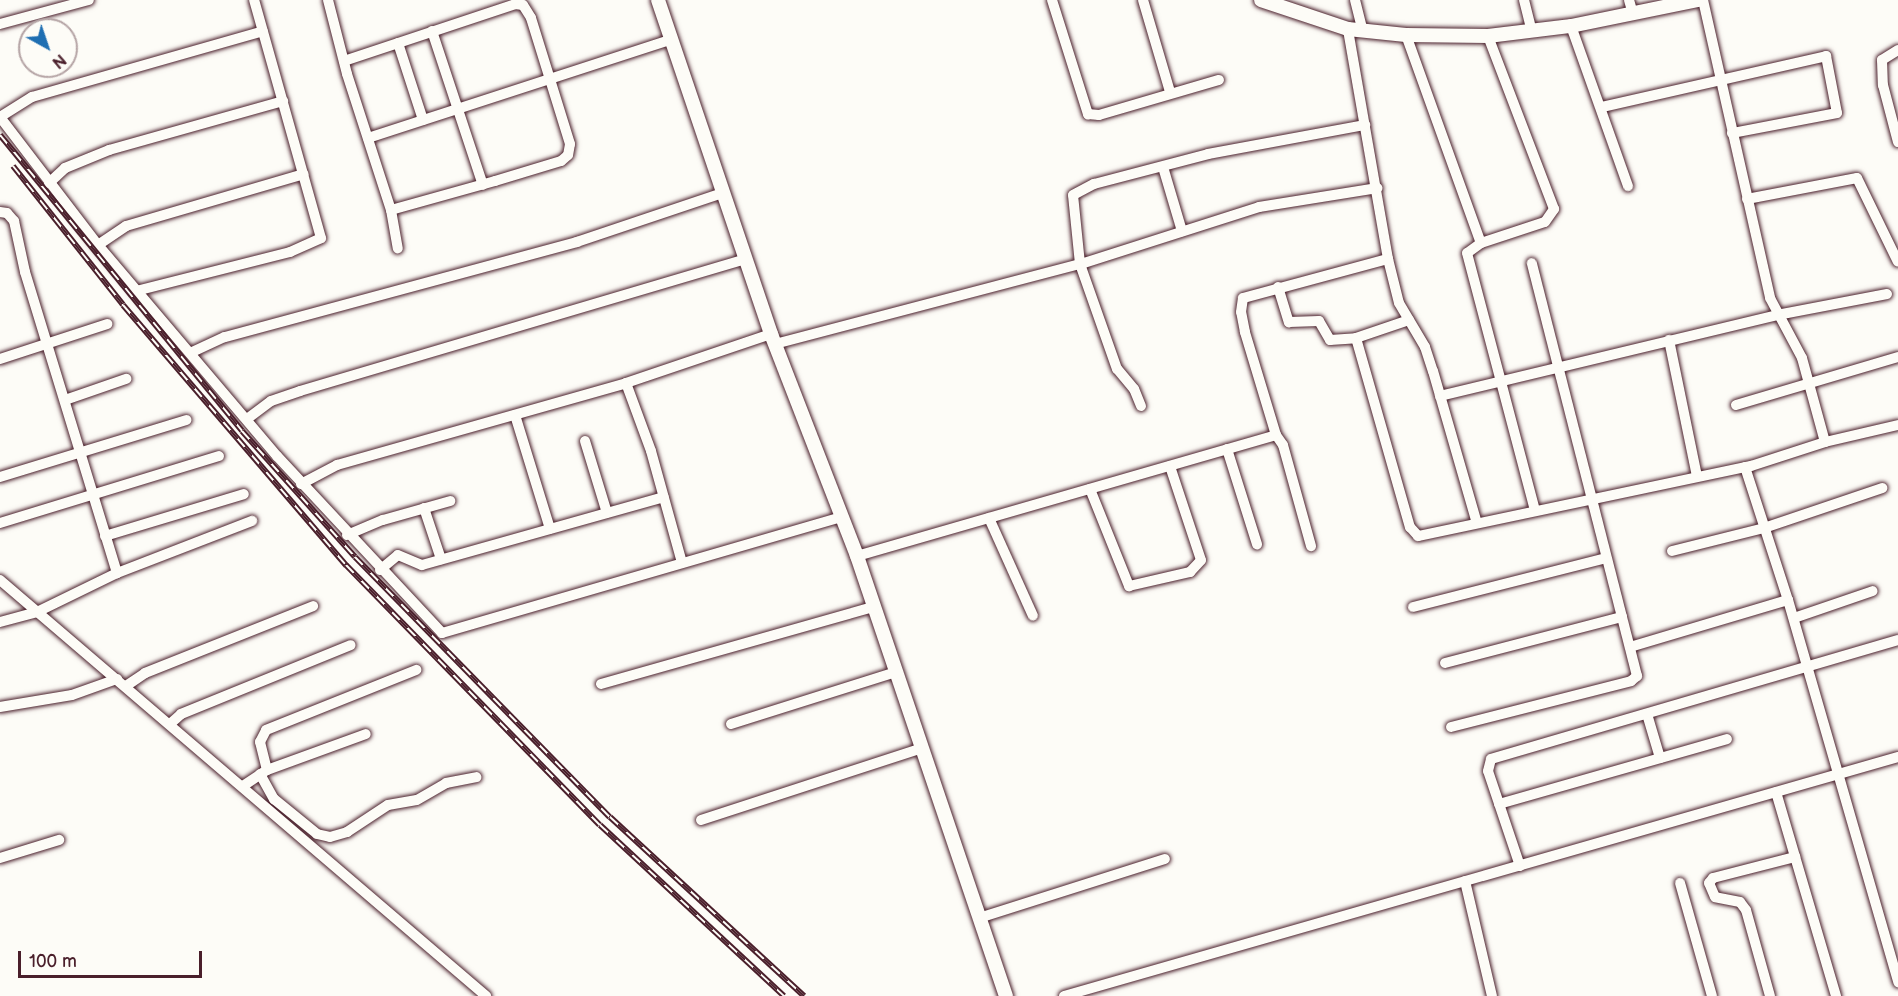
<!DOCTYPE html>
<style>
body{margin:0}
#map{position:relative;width:1898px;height:996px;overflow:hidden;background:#fdfcf7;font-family:"Balsamiq Sans",sans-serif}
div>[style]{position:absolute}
.roads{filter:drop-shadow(0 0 2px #4a1f2b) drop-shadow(0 0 2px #4a1f2b)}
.minor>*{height:10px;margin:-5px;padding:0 5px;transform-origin:5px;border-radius:5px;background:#fdfcf7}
.tertiary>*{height:14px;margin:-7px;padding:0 7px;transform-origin:7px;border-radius:7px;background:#fdfcf7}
.rail>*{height:6px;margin-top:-3px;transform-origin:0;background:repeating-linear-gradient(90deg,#fdfcf7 0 11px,#4a1f2b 0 22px);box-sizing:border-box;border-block:2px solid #4a1f2b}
span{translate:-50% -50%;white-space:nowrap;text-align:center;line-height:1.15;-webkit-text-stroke:6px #fdfcf7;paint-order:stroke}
.north{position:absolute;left:18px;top:18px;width:60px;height:60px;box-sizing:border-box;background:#fdfcf7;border:2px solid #b5a4a5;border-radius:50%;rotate:140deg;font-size:16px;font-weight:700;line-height:24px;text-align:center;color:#4a1f2b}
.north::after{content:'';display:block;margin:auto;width:21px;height:27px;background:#1f6fb2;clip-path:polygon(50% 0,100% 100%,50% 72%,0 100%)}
.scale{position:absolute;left:18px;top:951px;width:184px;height:27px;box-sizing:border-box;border:3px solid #4a1f2b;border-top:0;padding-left:8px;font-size:18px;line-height:21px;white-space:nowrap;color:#4a1f2b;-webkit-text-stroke:4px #fdfcf7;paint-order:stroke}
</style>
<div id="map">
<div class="roads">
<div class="minor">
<i style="left:328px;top:0;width:76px;rotate:75.6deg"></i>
<i style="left:347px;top:74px;width:143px;rotate:72.1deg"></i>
<i style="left:391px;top:210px;width:39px;rotate:80deg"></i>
<i style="left:1052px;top:0;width:120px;rotate:72.5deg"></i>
<i style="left:1088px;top:114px;width:11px;rotate:5deg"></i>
<i style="left:1099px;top:115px;width:125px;rotate:-16.3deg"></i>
<i style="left:1143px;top:0;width:96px;rotate:73.6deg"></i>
<i style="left:1355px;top:0;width:32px;rotate:76deg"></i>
<i style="left:1524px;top:0;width:32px;rotate:76deg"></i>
<i style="left:1629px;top:0;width:15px;rotate:74deg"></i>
<i style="left:1703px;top:0;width:305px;rotate:77.3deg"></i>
<i style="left:1770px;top:298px;width:68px;rotate:61.9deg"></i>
<i style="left:1802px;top:358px;width:87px;rotate:74.7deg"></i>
<i style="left:0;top:24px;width:92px;rotate:-15.1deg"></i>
<i style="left:1571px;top:26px;width:170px;rotate:70.4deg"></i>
<i style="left:432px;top:31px;width:162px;rotate:71.7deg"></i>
<i style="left:1406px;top:35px;width:221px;rotate:70.2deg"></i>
<i style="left:1481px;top:243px;width:17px;rotate:144deg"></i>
<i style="left:1467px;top:253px;width:266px;rotate:75.2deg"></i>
<i style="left:398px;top:43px;width:81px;rotate:72deg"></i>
<i style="left:1898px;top:50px;width:19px;rotate:148deg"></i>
<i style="left:1882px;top:60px;width:25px;rotate:88deg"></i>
<i style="left:1883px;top:85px;width:59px;rotate:75.3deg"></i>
<i style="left:344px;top:61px;width:180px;rotate:-18.4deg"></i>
<i style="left:515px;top:4px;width:8px;rotate:7deg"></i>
<i style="left:523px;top:5px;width:15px;rotate:58deg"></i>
<i style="left:531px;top:18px;width:132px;rotate:72.8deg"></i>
<i style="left:570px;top:144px;width:11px;rotate:100deg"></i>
<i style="left:568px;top:155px;width:9px;rotate:139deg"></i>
<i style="left:561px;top:161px;width:69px;rotate:163.1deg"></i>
<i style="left:495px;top:181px;width:108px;rotate:164.4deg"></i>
<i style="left:1602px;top:107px;width:230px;rotate:-12.8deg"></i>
<i style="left:1826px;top:56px;width:58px;rotate:79.1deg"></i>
<i style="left:1837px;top:113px;width:107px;rotate:169.2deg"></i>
<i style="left:0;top:117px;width:161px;rotate:52.6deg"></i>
<i style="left:98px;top:245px;width:277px;rotate:49.7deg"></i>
<i style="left:277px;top:456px;width:242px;rotate:47deg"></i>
<i style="left:442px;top:633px;width:416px;rotate:-16.2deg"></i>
<i style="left:0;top:117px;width:38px;rotate:-32deg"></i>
<i style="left:32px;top:97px;width:240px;rotate:-15.9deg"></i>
<i style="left:368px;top:138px;width:318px;rotate:-18deg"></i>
<i style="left:1163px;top:167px;width:67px;rotate:73.5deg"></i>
<i style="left:49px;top:183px;width:22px;rotate:-43deg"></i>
<i style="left:65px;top:168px;width:48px;rotate:-22.2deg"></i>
<i style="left:109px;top:150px;width:181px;rotate:-15.7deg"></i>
<i style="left:1747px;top:199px;width:112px;rotate:-10.8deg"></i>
<i style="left:1857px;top:178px;width:93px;rotate:64deg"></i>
<i style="left:0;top:212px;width:7px;rotate:8deg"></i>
<i style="left:7px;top:213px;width:11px;rotate:49deg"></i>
<i style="left:14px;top:221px;width:52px;rotate:77.8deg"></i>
<i style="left:25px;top:272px;width:315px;rotate:73deg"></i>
<i style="left:1481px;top:243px;width:67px;rotate:-18.2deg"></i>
<i style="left:1545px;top:222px;width:16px;rotate:-55deg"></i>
<i style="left:1554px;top:209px;width:185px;rotate:-110.9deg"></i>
<i style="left:98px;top:245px;width:34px;rotate:-34deg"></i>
<i style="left:126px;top:226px;width:185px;rotate:-16.3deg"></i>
<i style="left:1388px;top:259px;width:45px;rotate:76deg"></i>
<i style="left:1399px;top:303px;width:51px;rotate:59.4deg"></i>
<i style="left:1425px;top:347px;width:25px;rotate:72deg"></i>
<i style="left:1433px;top:371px;width:158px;rotate:73.9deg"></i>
<i style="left:1278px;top:287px;width:37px;rotate:73deg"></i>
<i style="left:1289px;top:322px;width:30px;rotate:-2deg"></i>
<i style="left:1319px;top:321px;width:22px;rotate:60deg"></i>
<i style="left:1330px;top:340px;width:26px;rotate:-4deg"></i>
<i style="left:136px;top:291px;width:159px;rotate:-14.2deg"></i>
<i style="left:290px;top:252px;width:34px;rotate:-24deg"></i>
<i style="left:321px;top:238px;width:247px;rotate:-105.7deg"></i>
<i style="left:1409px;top:320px;width:56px;rotate:161.2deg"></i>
<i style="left:1356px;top:338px;width:197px;rotate:74.1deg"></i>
<i style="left:1410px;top:527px;width:12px;rotate:48deg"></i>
<i style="left:1418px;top:536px;width:340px;rotate:-11.9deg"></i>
<i style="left:1751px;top:466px;width:78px;rotate:-18deg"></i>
<i style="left:1825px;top:442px;width:75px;rotate:-13.1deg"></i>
<i style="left:1669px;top:340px;width:139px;rotate:78.4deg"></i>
<i style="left:775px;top:344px;width:319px;rotate:-14.7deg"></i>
<i style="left:1084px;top:263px;width:184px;rotate:-17.7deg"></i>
<i style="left:1259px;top:207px;width:120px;rotate:-9.1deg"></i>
<i style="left:190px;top:353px;width:38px;rotate:-25deg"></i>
<i style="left:225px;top:337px;width:365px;rotate:-15.1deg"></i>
<i style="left:577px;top:242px;width:154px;rotate:-18.6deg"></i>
<i style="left:0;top:359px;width:113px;rotate:-18.1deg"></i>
<i style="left:626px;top:383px;width:72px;rotate:69.8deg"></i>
<i style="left:651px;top:451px;width:116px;rotate:74.5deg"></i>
<i style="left:1440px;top:396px;width:347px;rotate:-13.5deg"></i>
<i style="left:1777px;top:315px;width:112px;rotate:-10.8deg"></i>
<i style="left:65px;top:400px;width:65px;rotate:-19deg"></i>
<i style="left:1736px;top:405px;width:169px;rotate:-16.5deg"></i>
<i style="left:1141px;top:406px;width:18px;rotate:-112deg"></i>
<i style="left:1134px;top:389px;width:26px;rotate:-130deg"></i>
<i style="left:1117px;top:369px;width:111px;rotate:-109.4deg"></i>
<i style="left:1080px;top:264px;width:69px;rotate:-95.8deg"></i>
<i style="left:1073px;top:195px;width:24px;rotate:-28deg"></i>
<i style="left:1094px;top:184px;width:118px;rotate:-14.7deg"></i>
<i style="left:1208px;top:154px;width:160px;rotate:-10.5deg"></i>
<i style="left:515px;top:415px;width:119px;rotate:72.9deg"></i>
<i style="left:247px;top:419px;width:30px;rotate:-37deg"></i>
<i style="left:271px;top:401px;width:31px;rotate:-19deg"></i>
<i style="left:300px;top:391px;width:465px;rotate:-16.5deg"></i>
<i style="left:1276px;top:435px;width:12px;rotate:55deg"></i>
<i style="left:1283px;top:445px;width:105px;rotate:74.5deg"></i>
<i style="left:585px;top:441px;width:75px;rotate:73deg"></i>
<i style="left:1227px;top:449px;width:100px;rotate:72.5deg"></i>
<i style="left:1745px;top:467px;width:140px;rotate:72.1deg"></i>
<i style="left:1788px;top:600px;width:398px;rotate:73.9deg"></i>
<i style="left:0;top:477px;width:195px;rotate:-17deg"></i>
<i style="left:301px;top:484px;width:41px;rotate:-27.8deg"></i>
<i style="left:337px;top:465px;width:300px;rotate:-15.8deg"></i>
<i style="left:626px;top:383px;width:153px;rotate:-18.7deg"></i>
<i style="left:1090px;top:489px;width:105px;rotate:68.1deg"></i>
<i style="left:1129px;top:586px;width:63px;rotate:-12.9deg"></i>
<i style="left:1190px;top:572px;width:16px;rotate:-47deg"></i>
<i style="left:1201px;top:560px;width:99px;rotate:-108.3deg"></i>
<i style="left:424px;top:508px;width:54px;rotate:71.6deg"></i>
<i style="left:989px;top:518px;width:107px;rotate:65.8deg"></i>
<i style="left:0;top:523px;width:229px;rotate:-17deg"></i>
<i style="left:347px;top:535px;width:39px;rotate:-23deg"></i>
<i style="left:383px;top:520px;width:70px;rotate:-15.8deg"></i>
<i style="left:105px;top:536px;width:145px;rotate:-16.8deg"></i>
<i style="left:1672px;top:551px;width:95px;rotate:-14deg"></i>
<i style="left:1764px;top:528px;width:125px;rotate:-18.7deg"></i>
<i style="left:857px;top:556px;width:436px;rotate:-16.1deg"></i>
<i style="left:1276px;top:435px;width:108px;rotate:-106.8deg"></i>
<i style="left:1245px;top:332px;width:20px;rotate:-101deg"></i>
<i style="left:1241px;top:312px;width:14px;rotate:-82deg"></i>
<i style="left:1243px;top:298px;width:150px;rotate:-15.1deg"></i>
<i style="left:1388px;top:259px;width:233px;rotate:-99.9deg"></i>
<i style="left:380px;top:570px;width:23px;rotate:-40deg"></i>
<i style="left:398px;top:555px;width:26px;rotate:23deg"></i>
<i style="left:422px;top:565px;width:251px;rotate:-15.7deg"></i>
<i style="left:0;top:580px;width:640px;rotate:40.56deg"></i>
<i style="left:1413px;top:607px;width:199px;rotate:-14.2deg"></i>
<i style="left:1794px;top:618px;width:83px;rotate:-18.9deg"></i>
<i style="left:0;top:622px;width:38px;rotate:-15deg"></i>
<i style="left:37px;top:612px;width:89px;rotate:-26deg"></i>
<i style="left:117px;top:573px;width:145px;rotate:-21.1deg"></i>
<i style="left:1630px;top:647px;width:165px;rotate:-16.6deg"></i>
<i style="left:1445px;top:663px;width:183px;rotate:-14.6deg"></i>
<i style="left:601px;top:684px;width:284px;rotate:-15.8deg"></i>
<i style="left:126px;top:686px;width:23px;rotate:-34deg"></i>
<i style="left:145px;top:673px;width:181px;rotate:-21.7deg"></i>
<i style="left:0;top:707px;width:73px;rotate:-9.5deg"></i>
<i style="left:72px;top:695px;width:48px;rotate:-19.6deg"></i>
<i style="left:1647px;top:714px;width:46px;rotate:73.5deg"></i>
<i style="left:170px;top:724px;width:15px;rotate:-42deg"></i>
<i style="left:181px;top:714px;width:183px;rotate:-22.1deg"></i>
<i style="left:731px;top:724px;width:173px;rotate:-17.5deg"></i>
<i style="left:1451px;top:727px;width:186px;rotate:-14.3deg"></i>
<i style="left:1631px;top:681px;width:8px;rotate:-40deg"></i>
<i style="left:1637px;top:676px;width:426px;rotate:-104.3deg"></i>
<i style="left:267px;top:770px;width:29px;rotate:-104deg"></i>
<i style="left:260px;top:742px;width:13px;rotate:-63deg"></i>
<i style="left:266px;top:730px;width:162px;rotate:-21.8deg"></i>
<i style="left:260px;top:774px;width:29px;rotate:61deg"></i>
<i style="left:274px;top:799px;width:55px;rotate:39.1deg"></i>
<i style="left:317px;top:834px;width:13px;rotate:13deg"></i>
<i style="left:330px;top:837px;width:18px;rotate:-16deg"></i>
<i style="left:347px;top:832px;width:49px;rotate:-33.4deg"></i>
<i style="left:388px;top:805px;width:29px;rotate:-10deg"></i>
<i style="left:417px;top:800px;width:34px;rotate:-30deg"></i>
<i style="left:446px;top:783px;width:31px;rotate:-11deg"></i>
<i style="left:243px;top:786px;width:29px;rotate:-34deg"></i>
<i style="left:267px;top:770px;width:105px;rotate:-20deg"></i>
<i style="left:1776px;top:792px;width:213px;rotate:73.6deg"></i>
<i style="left:1499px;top:804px;width:237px;rotate:-15.9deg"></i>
<i style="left:701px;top:820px;width:232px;rotate:-18deg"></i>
<i style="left:0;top:858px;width:62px;rotate:-17deg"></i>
<i style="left:1520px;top:866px;width:100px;rotate:-108.6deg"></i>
<i style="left:1488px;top:771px;width:12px;rotate:-76deg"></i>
<i style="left:1491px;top:759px;width:424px;rotate:-16.3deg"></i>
<i style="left:1465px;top:881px;width:118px;rotate:76.8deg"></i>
<i style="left:1680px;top:883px;width:117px;rotate:74.2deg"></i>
<i style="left:979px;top:918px;width:195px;rotate:-17.6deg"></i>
<i style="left:1064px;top:996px;width:868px;rotate:-15.99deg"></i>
<i style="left:1770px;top:996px;width:89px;rotate:-105.6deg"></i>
<i style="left:1746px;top:910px;width:10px;rotate:-127deg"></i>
<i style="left:1740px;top:902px;width:25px;rotate:-169deg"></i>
<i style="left:1715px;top:897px;width:15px;rotate:-113deg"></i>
<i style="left:1709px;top:883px;width:6px;rotate:-51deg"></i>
<i style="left:1713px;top:878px;width:85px;rotate:-14.4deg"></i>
</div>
<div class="tertiary">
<i style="left:658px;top:0;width:353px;rotate:71.3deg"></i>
<i style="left:771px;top:334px;width:238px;rotate:68.8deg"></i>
<i style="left:857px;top:556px;width:465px;rotate:71.3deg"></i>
<i style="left:1261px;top:0;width:92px;rotate:18.4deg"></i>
<i style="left:1348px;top:29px;width:58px;rotate:5.9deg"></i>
<i style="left:1406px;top:35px;width:82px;rotate:0.7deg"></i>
<i style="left:1488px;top:36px;width:84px;rotate:-6.9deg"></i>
<i style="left:1571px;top:26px;width:130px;rotate:-11.6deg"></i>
</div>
</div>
<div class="rail">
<i style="left:0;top:135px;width:382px;rotate:50.7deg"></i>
<i style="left:242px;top:431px;width:169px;rotate:48.1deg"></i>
<i style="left:355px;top:557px;width:364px;rotate:45.6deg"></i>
<i style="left:610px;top:817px;width:264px;rotate:42.7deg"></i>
<i style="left:13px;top:166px;width:177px;rotate:51.6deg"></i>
<i style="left:123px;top:305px;width:343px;rotate:49.4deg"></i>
<i style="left:346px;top:565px;width:363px;rotate:45.7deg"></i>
<i style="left:600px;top:825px;width:251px;rotate:42.9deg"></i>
</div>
<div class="north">N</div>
<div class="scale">100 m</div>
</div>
